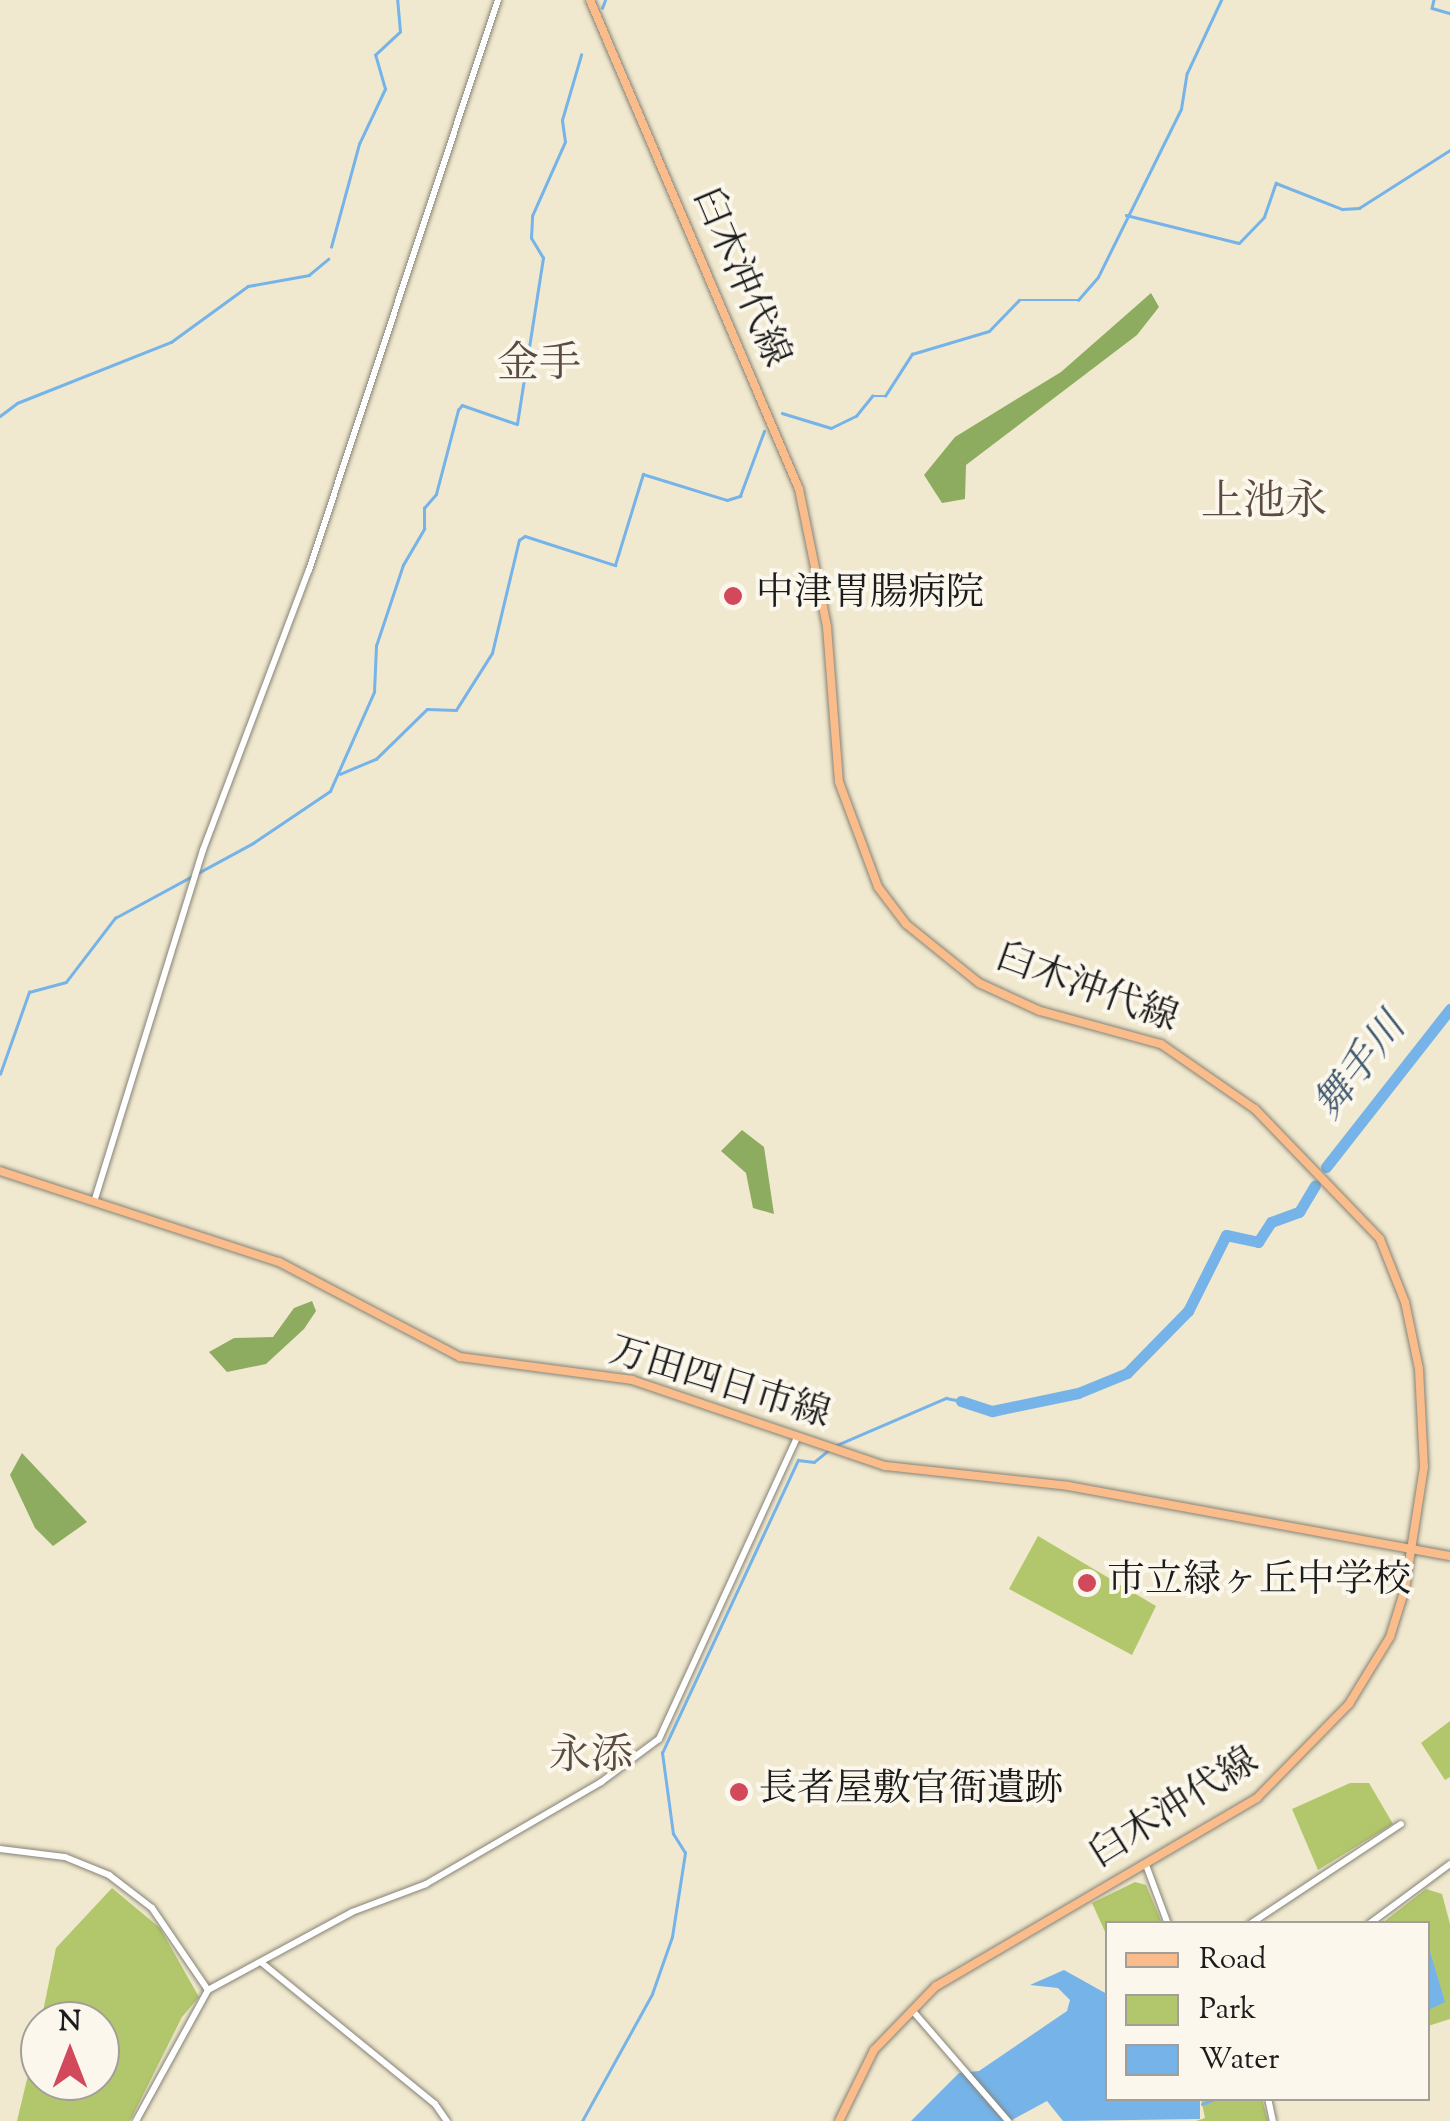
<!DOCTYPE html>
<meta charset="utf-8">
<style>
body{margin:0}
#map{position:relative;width:1450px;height:2121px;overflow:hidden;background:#f0e9cf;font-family:"Sorts Mill Goudy","Noto Serif JP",serif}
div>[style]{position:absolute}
.green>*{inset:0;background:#b2c76b}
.forest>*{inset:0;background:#8dac5f}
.water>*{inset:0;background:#75b3e8}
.stream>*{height:2.5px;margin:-1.25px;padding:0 1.25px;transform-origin:1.25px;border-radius:1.25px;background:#75b3e8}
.river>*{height:11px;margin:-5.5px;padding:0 5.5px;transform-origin:5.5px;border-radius:5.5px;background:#75b3e8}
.roads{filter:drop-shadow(0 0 2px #868276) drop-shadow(0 0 2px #868276)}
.minor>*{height:6px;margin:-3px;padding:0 3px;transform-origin:3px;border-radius:3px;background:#fff}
.major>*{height:8px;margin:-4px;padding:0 4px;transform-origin:4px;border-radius:4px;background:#f9bc8a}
.dots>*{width:28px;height:28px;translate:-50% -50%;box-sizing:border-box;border:5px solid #fbf7ec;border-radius:50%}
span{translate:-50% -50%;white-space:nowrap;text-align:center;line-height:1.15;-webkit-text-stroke:8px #fbf7ec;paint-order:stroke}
.street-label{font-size:38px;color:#1c1c1c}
.poi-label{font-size:38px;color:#1c1c1c}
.left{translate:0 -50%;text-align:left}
.water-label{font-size:40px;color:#40586e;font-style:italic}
.quarter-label{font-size:42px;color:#5b4b40}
.legend{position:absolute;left:1105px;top:1921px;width:325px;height:180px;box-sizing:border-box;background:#fbf7ec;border:2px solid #a29f99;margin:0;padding:12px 18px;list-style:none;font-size:30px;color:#1c1c1c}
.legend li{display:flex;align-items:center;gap:20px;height:50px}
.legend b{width:50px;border:2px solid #a29f99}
.north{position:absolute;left:20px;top:2001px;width:100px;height:100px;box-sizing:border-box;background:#fbf7ec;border:2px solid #a29f99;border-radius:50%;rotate:0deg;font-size:28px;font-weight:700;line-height:40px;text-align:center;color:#1c1c1c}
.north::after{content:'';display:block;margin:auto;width:35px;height:45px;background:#d1495b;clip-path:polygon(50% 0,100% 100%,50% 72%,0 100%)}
</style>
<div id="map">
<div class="green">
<i style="clip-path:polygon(1038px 1536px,1156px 1606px,1132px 1655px,1009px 1589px)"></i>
<i style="clip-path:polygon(1450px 1721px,1450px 1777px,1445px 1780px,1421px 1743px)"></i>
<i style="clip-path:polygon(1350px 1783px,1369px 1783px,1393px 1824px,1318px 1870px,1292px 1809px)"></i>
<i style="clip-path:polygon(1135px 1882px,1146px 1885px,1162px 1923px,1108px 1924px,1107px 1936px,1092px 1903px)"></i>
<i style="clip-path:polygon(112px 1888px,160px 1928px,199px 1997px,182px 2017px,130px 2121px,17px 2121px,40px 2025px,40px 2081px,100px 2081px,100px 2021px,41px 2021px,56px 1948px)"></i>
<i style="clip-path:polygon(1426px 1889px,1442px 1894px,1450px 1924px,1450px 2019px,1428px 2026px,1428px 1924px,1381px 1924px)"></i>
<i style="clip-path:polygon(1201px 2099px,1262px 2099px,1268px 2121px,1196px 2121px,1205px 2118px)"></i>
</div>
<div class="forest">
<i style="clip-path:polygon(1151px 293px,1159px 307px,1137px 335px,966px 465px,965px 499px,942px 503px,924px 475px,955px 437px,1061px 372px)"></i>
<i style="clip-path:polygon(742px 1130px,764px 1147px,774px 1214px,753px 1208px,746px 1173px,721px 1151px)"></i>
<i style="clip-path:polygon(312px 1301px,316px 1311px,304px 1329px,266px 1364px,227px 1372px,209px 1352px,234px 1338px,273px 1337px,294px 1308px)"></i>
<i style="clip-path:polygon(22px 1453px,87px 1522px,53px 1546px,35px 1528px,10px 1475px)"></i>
</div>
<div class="water">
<i style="clip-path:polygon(1428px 1945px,1445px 2002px,1428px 2010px)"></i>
<i style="clip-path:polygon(1064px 1970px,1107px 1994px,1108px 2098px,1200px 2099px,1200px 2119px,1063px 2121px,1047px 2101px,1010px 2121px,911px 2121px,959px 2073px,979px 2071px,1067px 2011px,1070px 2000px,1058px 1988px,1030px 1985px)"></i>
</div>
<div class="stream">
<i style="left:1434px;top:0;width:8px;rotate:104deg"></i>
<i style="left:1432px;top:8px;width:19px;rotate:16deg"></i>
<i style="left:602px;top:8px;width:9px;rotate:-69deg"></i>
<i style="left:1126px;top:215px;width:116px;rotate:13.9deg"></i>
<i style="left:1239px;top:243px;width:36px;rotate:-46deg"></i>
<i style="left:1264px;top:217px;width:36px;rotate:-71deg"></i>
<i style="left:1276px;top:183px;width:71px;rotate:21.5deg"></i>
<i style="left:1342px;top:209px;width:17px;rotate:-3deg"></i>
<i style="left:1359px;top:208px;width:108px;rotate:-32.5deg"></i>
<i style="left:331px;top:247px;width:107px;rotate:-74.8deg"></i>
<i style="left:359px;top:144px;width:61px;rotate:-64.7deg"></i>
<i style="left:385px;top:89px;width:35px;rotate:-106deg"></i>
<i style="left:375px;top:55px;width:34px;rotate:-43deg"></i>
<i style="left:400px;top:32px;width:32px;rotate:-95deg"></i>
<i style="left:782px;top:413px;width:51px;rotate:17deg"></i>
<i style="left:831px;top:428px;width:28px;rotate:-26deg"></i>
<i style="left:856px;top:416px;width:26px;rotate:-51deg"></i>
<i style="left:872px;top:396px;width:13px"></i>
<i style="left:885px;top:396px;width:50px;rotate:-57.3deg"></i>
<i style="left:912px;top:354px;width:80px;rotate:-16.6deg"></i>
<i style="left:989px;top:331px;width:43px;rotate:-45.9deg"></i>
<i style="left:1019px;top:300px;width:59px"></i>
<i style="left:1078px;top:300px;width:30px;rotate:-49deg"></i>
<i style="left:1098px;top:277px;width:187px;rotate:-63.7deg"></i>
<i style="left:1181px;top:109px;width:36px;rotate:-81deg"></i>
<i style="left:1187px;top:73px;width:81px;rotate:-65deg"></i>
<i style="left:0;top:416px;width:21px;rotate:-37deg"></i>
<i style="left:17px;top:403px;width:166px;rotate:-21.6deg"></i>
<i style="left:171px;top:342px;width:95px;rotate:-36deg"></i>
<i style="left:248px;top:286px;width:62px;rotate:-10.2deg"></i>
<i style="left:309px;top:275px;width:25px;rotate:-40deg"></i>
<i style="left:340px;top:774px;width:39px;rotate:-23deg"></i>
<i style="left:376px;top:759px;width:71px;rotate:-44.4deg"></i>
<i style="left:427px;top:709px;width:29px;rotate:2deg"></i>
<i style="left:456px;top:710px;width:67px;rotate:-57.7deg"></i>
<i style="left:492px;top:653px;width:116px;rotate:-76.6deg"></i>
<i style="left:519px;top:540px;width:7px;rotate:-34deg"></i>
<i style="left:525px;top:536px;width:95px;rotate:17.9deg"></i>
<i style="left:615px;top:565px;width:95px;rotate:-72.9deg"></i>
<i style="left:643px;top:474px;width:88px;rotate:17.2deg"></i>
<i style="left:727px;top:500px;width:14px;rotate:-17deg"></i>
<i style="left:740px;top:496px;width:69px;rotate:-69.7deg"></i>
<i style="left:0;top:1074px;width:87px;rotate:-70.5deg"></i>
<i style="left:29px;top:992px;width:38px;rotate:-15deg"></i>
<i style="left:66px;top:982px;width:81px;rotate:-52.6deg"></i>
<i style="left:115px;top:918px;width:157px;rotate:-28.5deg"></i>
<i style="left:253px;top:843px;width:93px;rotate:-34deg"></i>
<i style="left:330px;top:791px;width:108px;rotate:-66deg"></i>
<i style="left:374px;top:692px;width:46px;rotate:-87.5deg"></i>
<i style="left:376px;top:646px;width:85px;rotate:-71.6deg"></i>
<i style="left:403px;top:565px;width:42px;rotate:-59.7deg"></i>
<i style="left:424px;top:529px;width:21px;rotate:-90deg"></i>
<i style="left:424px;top:508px;width:18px;rotate:-49deg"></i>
<i style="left:436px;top:494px;width:87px;rotate:-75.3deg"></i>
<i style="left:458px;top:410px;width:6px;rotate:-51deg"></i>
<i style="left:462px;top:405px;width:58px;rotate:19.1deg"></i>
<i style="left:517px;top:424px;width:168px;rotate:-81.1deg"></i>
<i style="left:543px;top:258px;width:23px;rotate:-121deg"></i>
<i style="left:531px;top:238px;width:22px;rotate:-87deg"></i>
<i style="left:532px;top:216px;width:81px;rotate:-66deg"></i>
<i style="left:565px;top:142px;width:22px;rotate:-98deg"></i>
<i style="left:562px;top:120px;width:68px;rotate:-73.7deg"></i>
<i style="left:837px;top:1445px;width:119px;rotate:-23.3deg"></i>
<i style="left:946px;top:1398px;width:15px;rotate:11deg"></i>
<i style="left:1202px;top:2104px;width:17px;rotate:-21deg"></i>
<i style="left:582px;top:2121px;width:145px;rotate:-61.1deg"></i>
<i style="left:652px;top:1994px;width:60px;rotate:-70.7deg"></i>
<i style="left:672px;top:1937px;width:85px;rotate:-81.2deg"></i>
<i style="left:685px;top:1853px;width:22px;rotate:-122deg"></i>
<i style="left:673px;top:1834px;width:82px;rotate:-97.7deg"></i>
<i style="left:662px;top:1753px;width:323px;rotate:-65.1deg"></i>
<i style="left:798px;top:1460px;width:16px;rotate:7deg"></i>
<i style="left:814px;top:1462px;width:21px;rotate:-39deg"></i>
</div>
<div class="river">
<i style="left:1326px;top:1167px;width:201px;rotate:-51.9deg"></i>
<i style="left:961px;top:1401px;width:33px;rotate:18deg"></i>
<i style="left:992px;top:1411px;width:88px;rotate:-11.8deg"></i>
<i style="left:1078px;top:1393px;width:53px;rotate:-22.2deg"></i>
<i style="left:1127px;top:1373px;width:87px;rotate:-45.5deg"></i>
<i style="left:1188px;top:1311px;width:85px;rotate:-63.4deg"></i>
<i style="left:1226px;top:1235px;width:33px;rotate:12deg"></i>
<i style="left:1258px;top:1242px;width:24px;rotate:-57deg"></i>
<i style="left:1271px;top:1222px;width:30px;rotate:-20deg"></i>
<i style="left:1299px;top:1212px;width:31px;rotate:-59deg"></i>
</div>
<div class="roads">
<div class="minor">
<i style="left:94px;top:1202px;width:368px;rotate:-72.8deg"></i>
<i style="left:203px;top:850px;width:299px;rotate:-69.3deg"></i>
<i style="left:309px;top:570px;width:601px;rotate:-71.66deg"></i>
<i style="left:0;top:1849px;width:65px;rotate:7deg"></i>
<i style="left:65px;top:1857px;width:48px;rotate:22.2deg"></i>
<i style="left:109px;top:1875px;width:54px;rotate:37.5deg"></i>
<i style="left:152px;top:1908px;width:99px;rotate:55.7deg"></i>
<i style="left:1146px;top:1865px;width:63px;rotate:69.6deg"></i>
<i style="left:1250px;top:1924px;width:181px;rotate:-33.5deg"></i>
<i style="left:1369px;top:1924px;width:101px;rotate:-36.5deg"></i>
<i style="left:262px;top:1963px;width:223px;rotate:39.2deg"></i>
<i style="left:435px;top:2104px;width:21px;rotate:55deg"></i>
<i style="left:912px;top:2010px;width:147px;rotate:49.1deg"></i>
<i style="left:1268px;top:2098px;width:24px;rotate:78deg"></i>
<i style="left:136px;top:2121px;width:149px;rotate:-61.2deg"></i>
<i style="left:208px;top:1990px;width:164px;rotate:-28.4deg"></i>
<i style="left:352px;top:1912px;width:79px;rotate:-20.7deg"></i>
<i style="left:426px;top:1884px;width:203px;rotate:-30.2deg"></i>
<i style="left:601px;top:1782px;width:72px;rotate:-36.6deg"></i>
<i style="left:659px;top:1739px;width:333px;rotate:-65.4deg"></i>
</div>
<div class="major">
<i style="left:590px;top:0;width:532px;rotate:66.86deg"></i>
<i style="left:799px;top:489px;width:141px;rotate:78.5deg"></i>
<i style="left:827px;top:627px;width:155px;rotate:85.6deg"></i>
<i style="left:839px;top:782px;width:112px;rotate:69.6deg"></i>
<i style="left:878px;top:887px;width:46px;rotate:52.9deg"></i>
<i style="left:906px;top:924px;width:94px;rotate:38.9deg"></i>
<i style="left:979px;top:983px;width:67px;rotate:24.7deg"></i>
<i style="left:1040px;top:1011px;width:125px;rotate:15.3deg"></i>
<i style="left:1161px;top:1044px;width:114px;rotate:34.7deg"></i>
<i style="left:1255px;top:1109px;width:180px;rotate:46.1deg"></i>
<i style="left:1380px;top:1239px;width:68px;rotate:68.4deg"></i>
<i style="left:1405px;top:1302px;width:68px;rotate:78.2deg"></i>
<i style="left:1419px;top:1369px;width:98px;rotate:87.1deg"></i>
<i style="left:1424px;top:1467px;width:123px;rotate:98.9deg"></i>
<i style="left:1405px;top:1589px;width:50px;rotate:107.4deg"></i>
<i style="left:1390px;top:1637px;width:79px;rotate:121.5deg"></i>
<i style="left:1349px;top:1704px;width:132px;rotate:134.4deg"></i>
<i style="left:1257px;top:1798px;width:372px;rotate:149.6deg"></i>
<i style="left:936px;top:1986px;width:89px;rotate:134.1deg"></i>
<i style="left:874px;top:2050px;width:79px;rotate:116.2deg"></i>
<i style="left:0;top:1171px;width:293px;rotate:18.1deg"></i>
<i style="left:279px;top:1262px;width:204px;rotate:27.7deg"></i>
<i style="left:460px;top:1357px;width:174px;rotate:7.6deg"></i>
<i style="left:632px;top:1380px;width:267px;rotate:18.8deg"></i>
<i style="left:885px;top:1466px;width:184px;rotate:6.2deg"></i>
<i style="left:1068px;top:1486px;width:388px;rotate:10.4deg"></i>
</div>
</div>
<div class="dots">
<i style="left:733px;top:596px;background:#d1495b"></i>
<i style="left:1087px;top:1583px;background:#d1495b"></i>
<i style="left:739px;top:1792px;background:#d1495b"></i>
</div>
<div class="street-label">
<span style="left:739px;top:278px;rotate:67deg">臼木沖代線</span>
<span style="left:1086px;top:990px;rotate:20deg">臼木沖代線</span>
<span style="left:719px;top:1385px;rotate:17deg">万田四日市線</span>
<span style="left:1175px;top:1810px;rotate:-32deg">臼木沖代線</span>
</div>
<div class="poi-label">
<span class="left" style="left:756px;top:596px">中津胃腸病院</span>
<span class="left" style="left:1107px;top:1583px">市立緑ヶ丘中学校</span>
<span class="left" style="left:759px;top:1792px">長者屋敷官衙遺跡</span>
</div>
<div class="water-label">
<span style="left:1362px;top:1068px;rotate:-52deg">舞手川</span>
</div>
<div class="quarter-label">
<span style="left:539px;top:366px">金手</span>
<span style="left:1264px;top:504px">上池永</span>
<span style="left:591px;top:1758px">永添</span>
</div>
<ul class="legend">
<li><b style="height:12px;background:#f9bc8a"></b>Road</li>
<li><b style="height:28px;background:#b2c76b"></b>Park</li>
<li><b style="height:28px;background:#75b3e8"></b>Water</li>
</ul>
<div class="north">N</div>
</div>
